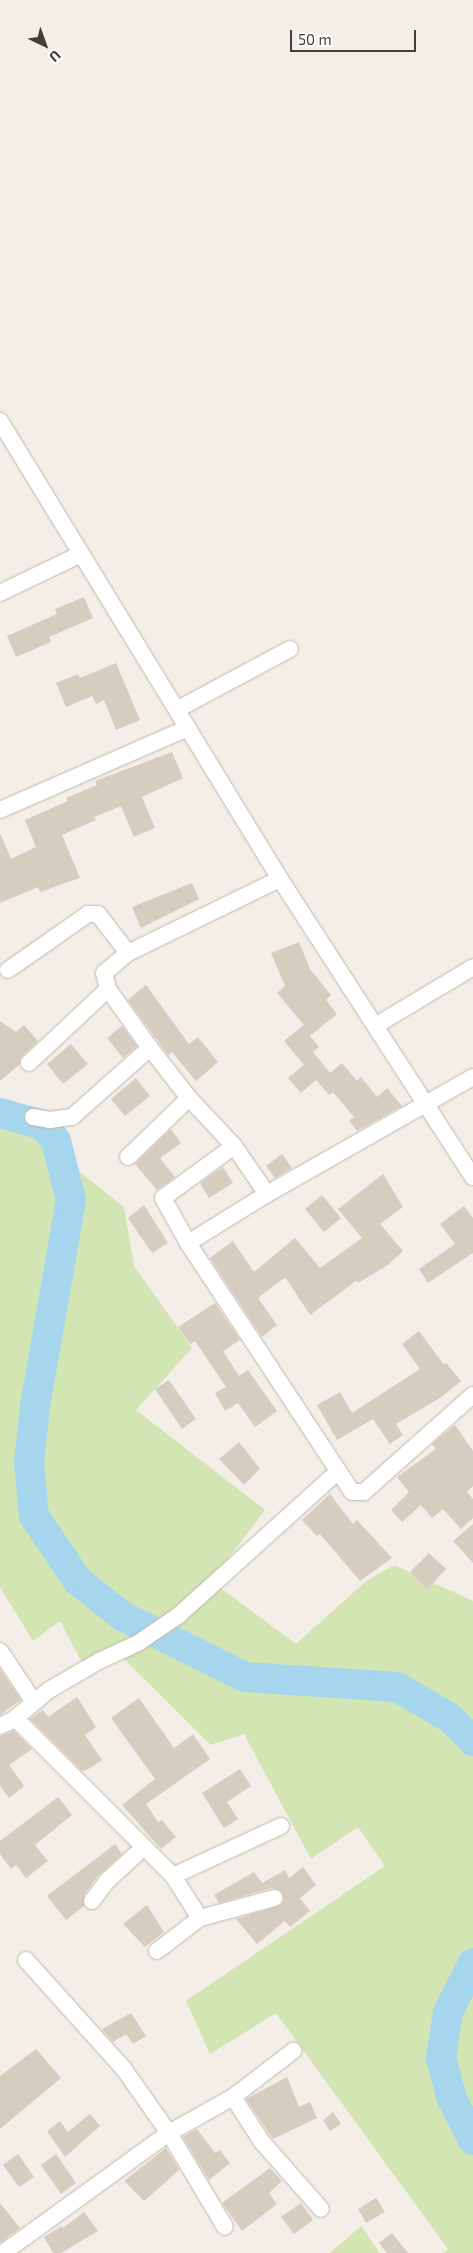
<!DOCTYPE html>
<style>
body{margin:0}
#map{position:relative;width:473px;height:2253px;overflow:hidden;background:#f3eee7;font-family:"Exo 2",sans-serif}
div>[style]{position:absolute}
.green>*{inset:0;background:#d2e5b2}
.river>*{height:30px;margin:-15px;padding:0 15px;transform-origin:15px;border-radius:15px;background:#a6d6ed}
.building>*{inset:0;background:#d7ccc0}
.roads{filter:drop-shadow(0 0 1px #c1b8ad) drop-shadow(0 0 1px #c1b8ad)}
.minor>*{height:16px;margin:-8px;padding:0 8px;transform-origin:8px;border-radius:8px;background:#fff}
span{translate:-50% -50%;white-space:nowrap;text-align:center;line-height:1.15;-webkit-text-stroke:4.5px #fff;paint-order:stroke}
.north{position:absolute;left:20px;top:20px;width:50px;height:50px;-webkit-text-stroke:4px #fff;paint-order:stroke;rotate:138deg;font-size:14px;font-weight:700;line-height:20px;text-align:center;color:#453e36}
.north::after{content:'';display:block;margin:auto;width:18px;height:22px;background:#453e36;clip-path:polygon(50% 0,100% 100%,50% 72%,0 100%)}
.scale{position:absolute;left:290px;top:30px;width:126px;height:22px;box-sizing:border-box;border:2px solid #453e36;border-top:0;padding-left:6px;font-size:15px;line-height:18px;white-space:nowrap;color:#453e36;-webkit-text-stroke:4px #fff;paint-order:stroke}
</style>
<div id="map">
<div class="green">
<i style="clip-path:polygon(0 1109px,124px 1207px,134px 1266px,192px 1348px,136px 1410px,265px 1510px,211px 1581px,296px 1644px,365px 1582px,394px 1565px,473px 1601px,473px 2253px,444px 2253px,448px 2249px,276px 2013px,210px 2054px,186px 2001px,385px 1866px,358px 1827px,311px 1859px,244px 1734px,211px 1745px,121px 1656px,87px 1672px,60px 1621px,33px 1641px,0 1587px)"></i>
<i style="clip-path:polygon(361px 2226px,380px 2253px,330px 2253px)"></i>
</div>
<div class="river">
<i style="left:0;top:1113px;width:45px;rotate:15.6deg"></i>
<i style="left:43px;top:1125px;width:21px;rotate:51deg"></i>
<i style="left:56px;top:1141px;width:61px;rotate:75.7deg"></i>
<i style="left:71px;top:1200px;width:209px;rotate:99.9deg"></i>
<i style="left:35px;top:1406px;width:57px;rotate:96deg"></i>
<i style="left:29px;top:1463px;width:53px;rotate:84.6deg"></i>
<i style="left:34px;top:1516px;width:78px;rotate:55.9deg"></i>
<i style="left:78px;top:1581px;width:58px;rotate:38deg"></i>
<i style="left:124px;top:1617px;width:135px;rotate:26.4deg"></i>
<i style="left:245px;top:1677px;width:152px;rotate:3.8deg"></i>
<i style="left:397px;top:1687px;width:61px;rotate:30.3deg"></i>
<i style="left:450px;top:1718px;width:33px;rotate:45deg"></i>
<i style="left:473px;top:1963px;width:55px;rotate:117deg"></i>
<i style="left:448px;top:2012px;width:47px;rotate:98.7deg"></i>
<i style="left:441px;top:2058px;width:42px;rotate:75deg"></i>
<i style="left:452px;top:2099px;width:46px;rotate:62.9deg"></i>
</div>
<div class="building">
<i style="clip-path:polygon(84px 597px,93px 618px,49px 637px,51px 642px,16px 657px,7px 636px,57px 614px,55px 609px)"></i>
<i style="clip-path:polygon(116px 663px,140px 720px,116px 730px,104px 700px,96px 704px,92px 696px,66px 707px,56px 683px,78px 674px,80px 678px)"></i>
<i style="clip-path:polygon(172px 752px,183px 778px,142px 797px,155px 828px,134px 837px,121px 806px,94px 817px,96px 820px,62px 835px,80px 878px,40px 892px,38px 887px,0 903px,0 833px,11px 859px,36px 847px,25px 820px,68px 801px,66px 798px,97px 785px,95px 781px)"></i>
<i style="clip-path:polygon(192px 883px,199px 899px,141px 928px,132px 907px)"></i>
<i style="clip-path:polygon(299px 942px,310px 969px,331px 995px,326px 1000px,337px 1014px,310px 1036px,319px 1047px,313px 1052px,330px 1073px,342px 1063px,357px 1081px,361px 1077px,377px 1097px,387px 1088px,402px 1106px,357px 1131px,349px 1121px,354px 1117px,333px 1092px,329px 1095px,316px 1080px,301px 1093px,288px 1078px,304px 1065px,284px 1041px,304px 1025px,277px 993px,285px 986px,271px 953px)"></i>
<i style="clip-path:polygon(146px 985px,189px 1044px,198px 1037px,218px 1062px,196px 1081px,172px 1052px,168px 1055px,128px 1000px)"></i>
<i style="clip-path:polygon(0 1021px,16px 1032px,24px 1025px,38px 1041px,22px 1056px,19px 1065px,0 1081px)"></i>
<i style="clip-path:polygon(122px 1026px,137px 1046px,123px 1058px,107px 1038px)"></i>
<i style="clip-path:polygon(71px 1044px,88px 1064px,63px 1084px,47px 1064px)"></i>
<i style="clip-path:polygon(136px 1078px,150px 1096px,125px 1116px,111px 1099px)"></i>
<i style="clip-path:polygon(171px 1129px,181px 1143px,160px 1158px,175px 1177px,157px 1190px,135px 1164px)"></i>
<i style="clip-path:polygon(282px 1154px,292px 1168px,275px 1178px,266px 1166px)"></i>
<i style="clip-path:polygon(223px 1167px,233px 1183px,209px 1198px,200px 1183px)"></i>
<i style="clip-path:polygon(383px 1174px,403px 1207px,380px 1224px,403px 1251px,388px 1265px,358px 1283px,356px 1281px,310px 1315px,286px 1278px,280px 1281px,258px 1298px,277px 1325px,262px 1337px,210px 1258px,233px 1241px,254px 1272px,295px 1238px,320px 1268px,362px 1238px,338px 1209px)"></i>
<i style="clip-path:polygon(322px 1195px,341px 1218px,324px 1232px,305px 1209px)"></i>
<i style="clip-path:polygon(144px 1205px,168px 1243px,152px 1253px,128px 1218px)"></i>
<i style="clip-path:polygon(464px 1206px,473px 1218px,473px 1253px,428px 1283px,419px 1269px,455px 1244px,440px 1224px)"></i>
<i style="clip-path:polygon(215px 1303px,240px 1340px,223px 1351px,239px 1376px,248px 1370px,277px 1411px,255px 1427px,238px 1403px,225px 1411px,215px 1393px,226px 1387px,195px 1341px,190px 1344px,178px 1327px)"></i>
<i style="clip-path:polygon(419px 1331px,444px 1365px,446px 1363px,461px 1381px,440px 1398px,396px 1424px,403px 1435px,390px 1444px,373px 1419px,337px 1440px,317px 1405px,340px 1392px,352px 1413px,420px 1369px,402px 1344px)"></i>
<i style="clip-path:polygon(169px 1380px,196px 1419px,182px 1429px,155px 1389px)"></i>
<i style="clip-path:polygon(455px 1425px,473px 1451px,473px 1486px,467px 1492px,473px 1499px,473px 1518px,461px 1529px,443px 1509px,432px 1518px,421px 1505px,402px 1522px,391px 1510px,409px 1492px,397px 1477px,436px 1449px,432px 1444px)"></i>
<i style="clip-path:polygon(239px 1442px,260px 1469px,244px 1485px,219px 1459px)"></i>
<i style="clip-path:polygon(330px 1494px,353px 1524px,357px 1520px,392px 1558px,360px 1581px,320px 1534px,317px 1536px,302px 1520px)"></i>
<i style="clip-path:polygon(473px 1524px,473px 1563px,453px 1541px)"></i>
<i style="clip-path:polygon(429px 1553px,446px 1569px,427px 1589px,410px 1572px)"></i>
<i style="clip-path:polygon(0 1669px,21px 1700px,0 1715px)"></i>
<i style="clip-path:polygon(77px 1697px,96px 1727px,85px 1735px,102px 1760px,87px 1770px,82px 1771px,30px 1719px,43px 1710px,48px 1717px)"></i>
<i style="clip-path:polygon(139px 1698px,174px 1748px,193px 1734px,210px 1759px,146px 1804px,158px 1822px,162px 1820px,176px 1837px,161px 1849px,122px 1805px,155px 1779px,111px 1718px)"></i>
<i style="clip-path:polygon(14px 1731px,32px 1749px,9px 1765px,24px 1786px,9px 1798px,0 1786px,0 1736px)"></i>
<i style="clip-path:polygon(240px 1769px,251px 1786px,227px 1802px,238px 1819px,224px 1828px,202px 1793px)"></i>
<i style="clip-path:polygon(58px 1797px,72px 1815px,35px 1845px,48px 1861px,26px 1878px,16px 1865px,11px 1869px,0 1854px,0 1841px)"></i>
<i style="clip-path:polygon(115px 1844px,122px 1854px,96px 1878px,84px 1895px,84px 1906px,66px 1920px,47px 1896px)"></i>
<i style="clip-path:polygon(303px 1867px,316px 1885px,300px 1898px,310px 1911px,290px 1927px,285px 1921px,257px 1944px,236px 1919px,281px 1905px,284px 1900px,281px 1891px,271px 1888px,219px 1903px,214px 1895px,254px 1872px,262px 1883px,285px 1870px,289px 1878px)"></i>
<i style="clip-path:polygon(147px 1905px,164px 1932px,145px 1947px,123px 1924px)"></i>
<i style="clip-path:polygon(131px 2013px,146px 2036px,133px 2044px,126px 2034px,113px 2042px,102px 2029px)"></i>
<i style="clip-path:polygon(36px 2049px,61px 2078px,0 2129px,0 2076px)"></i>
<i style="clip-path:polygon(287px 2077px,299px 2107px,310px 2102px,317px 2118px,273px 2139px,246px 2099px)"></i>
<i style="clip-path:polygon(333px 2112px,341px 2124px,330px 2131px,323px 2120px)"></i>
<i style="clip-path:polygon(90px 2114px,100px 2126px,65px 2157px,47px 2131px,60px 2121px,68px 2132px)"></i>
<i style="clip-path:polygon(197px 2129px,215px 2153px,220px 2150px,230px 2163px,209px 2180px,183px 2137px)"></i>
<i style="clip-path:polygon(166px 2148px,179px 2170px,144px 2201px,124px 2181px)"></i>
<i style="clip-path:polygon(18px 2154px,34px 2177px,19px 2187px,3px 2165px)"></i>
<i style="clip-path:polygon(56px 2154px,76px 2183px,61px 2194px,41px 2165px)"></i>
<i style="clip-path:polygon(270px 2168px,282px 2181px,269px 2193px,277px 2204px,242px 2231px,222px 2203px)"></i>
<i style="clip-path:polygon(376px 2198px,385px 2212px,366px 2223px,358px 2209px)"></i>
<i style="clip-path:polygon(0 2203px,20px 2228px,0 2243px)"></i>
<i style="clip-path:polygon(301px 2203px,313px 2220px,294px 2234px,281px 2217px)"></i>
<i style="clip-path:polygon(84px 2212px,98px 2231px,61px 2253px,53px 2253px,44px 2237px,62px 2226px,63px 2228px)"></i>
<i style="clip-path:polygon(392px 2233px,408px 2253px,387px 2253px,379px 2243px)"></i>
</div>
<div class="roads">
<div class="minor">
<i style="left:0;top:421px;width:537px;rotate:58.56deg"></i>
<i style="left:280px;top:879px;width:355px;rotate:57.1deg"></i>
<i style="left:0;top:593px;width:90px;rotate:-25.7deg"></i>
<i style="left:178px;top:709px;width:127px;rotate:-28.2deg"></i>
<i style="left:0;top:810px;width:205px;rotate:-23.6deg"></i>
<i style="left:8px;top:970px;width:98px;rotate:-35deg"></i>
<i style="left:88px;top:914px;width:10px"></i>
<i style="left:98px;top:914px;width:49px;rotate:52.4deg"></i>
<i style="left:375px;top:1026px;width:114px;rotate:-31deg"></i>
<i style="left:29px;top:1063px;width:108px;rotate:-43.1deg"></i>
<i style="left:473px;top:1077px;width:237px;rotate:150.4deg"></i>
<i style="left:267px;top:1194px;width:93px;rotate:148.2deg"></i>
<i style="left:188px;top:1243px;width:298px;rotate:56.6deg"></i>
<i style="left:352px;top:1492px;width:12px"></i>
<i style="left:364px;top:1492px;width:146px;rotate:-41.7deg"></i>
<i style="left:33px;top:1117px;width:17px;rotate:10deg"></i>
<i style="left:50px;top:1120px;width:22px;rotate:-8deg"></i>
<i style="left:72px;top:1117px;width:104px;rotate:-41.5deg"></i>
<i style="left:128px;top:1157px;width:85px;rotate:-44deg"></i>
<i style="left:267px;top:1194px;width:58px;rotate:-124.5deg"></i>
<i style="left:234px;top:1146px;width:66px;rotate:-133.2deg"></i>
<i style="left:189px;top:1098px;width:63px;rotate:-128deg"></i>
<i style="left:150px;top:1048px;width:72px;rotate:-125.4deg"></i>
<i style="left:108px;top:989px;width:16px;rotate:-104deg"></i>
<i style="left:104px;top:973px;width:31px;rotate:-40deg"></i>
<i style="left:128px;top:953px;width:169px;rotate:-26deg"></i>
<i style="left:188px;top:1243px;width:51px;rotate:-119.1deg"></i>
<i style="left:163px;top:1198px;width:88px;rotate:-36.2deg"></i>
<i style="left:0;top:1651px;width:61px;rotate:56.3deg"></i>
<i style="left:13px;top:1720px;width:47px;rotate:-39.8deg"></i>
<i style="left:49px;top:1690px;width:58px;rotate:-30.1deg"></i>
<i style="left:99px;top:1661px;width:43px;rotate:-24.8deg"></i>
<i style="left:138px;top:1643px;width:50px;rotate:-34.3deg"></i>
<i style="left:179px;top:1615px;width:213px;rotate:-42.1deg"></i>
<i style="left:0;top:1726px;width:14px;rotate:-25deg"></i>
<i style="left:13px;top:1720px;width:6px;rotate:18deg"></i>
<i style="left:19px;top:1722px;width:218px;rotate:45deg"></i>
<i style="left:173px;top:1876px;width:119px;rotate:-24.8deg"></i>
<i style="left:173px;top:1876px;width:50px;rotate:57.3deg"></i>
<i style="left:200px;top:1918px;width:77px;rotate:-15.1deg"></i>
<i style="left:92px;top:1901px;width:25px;rotate:-53deg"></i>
<i style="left:107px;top:1881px;width:50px;rotate:-42.6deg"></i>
<i style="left:157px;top:1951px;width:54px;rotate:-37.5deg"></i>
<i style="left:26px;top:1960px;width:145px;rotate:48.1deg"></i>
<i style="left:123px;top:2068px;width:80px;rotate:54.7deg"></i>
<i style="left:169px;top:2133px;width:109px;rotate:59.2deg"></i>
<i style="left:233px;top:2097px;width:54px;rotate:57.2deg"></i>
<i style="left:262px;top:2142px;width:89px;rotate:48.6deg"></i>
<i style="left:3px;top:2253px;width:205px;rotate:-35.9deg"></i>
<i style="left:169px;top:2133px;width:73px;rotate:-29.4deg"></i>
<i style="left:233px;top:2097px;width:76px;rotate:-37.5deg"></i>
</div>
</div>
<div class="north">U</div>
<div class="scale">50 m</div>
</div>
